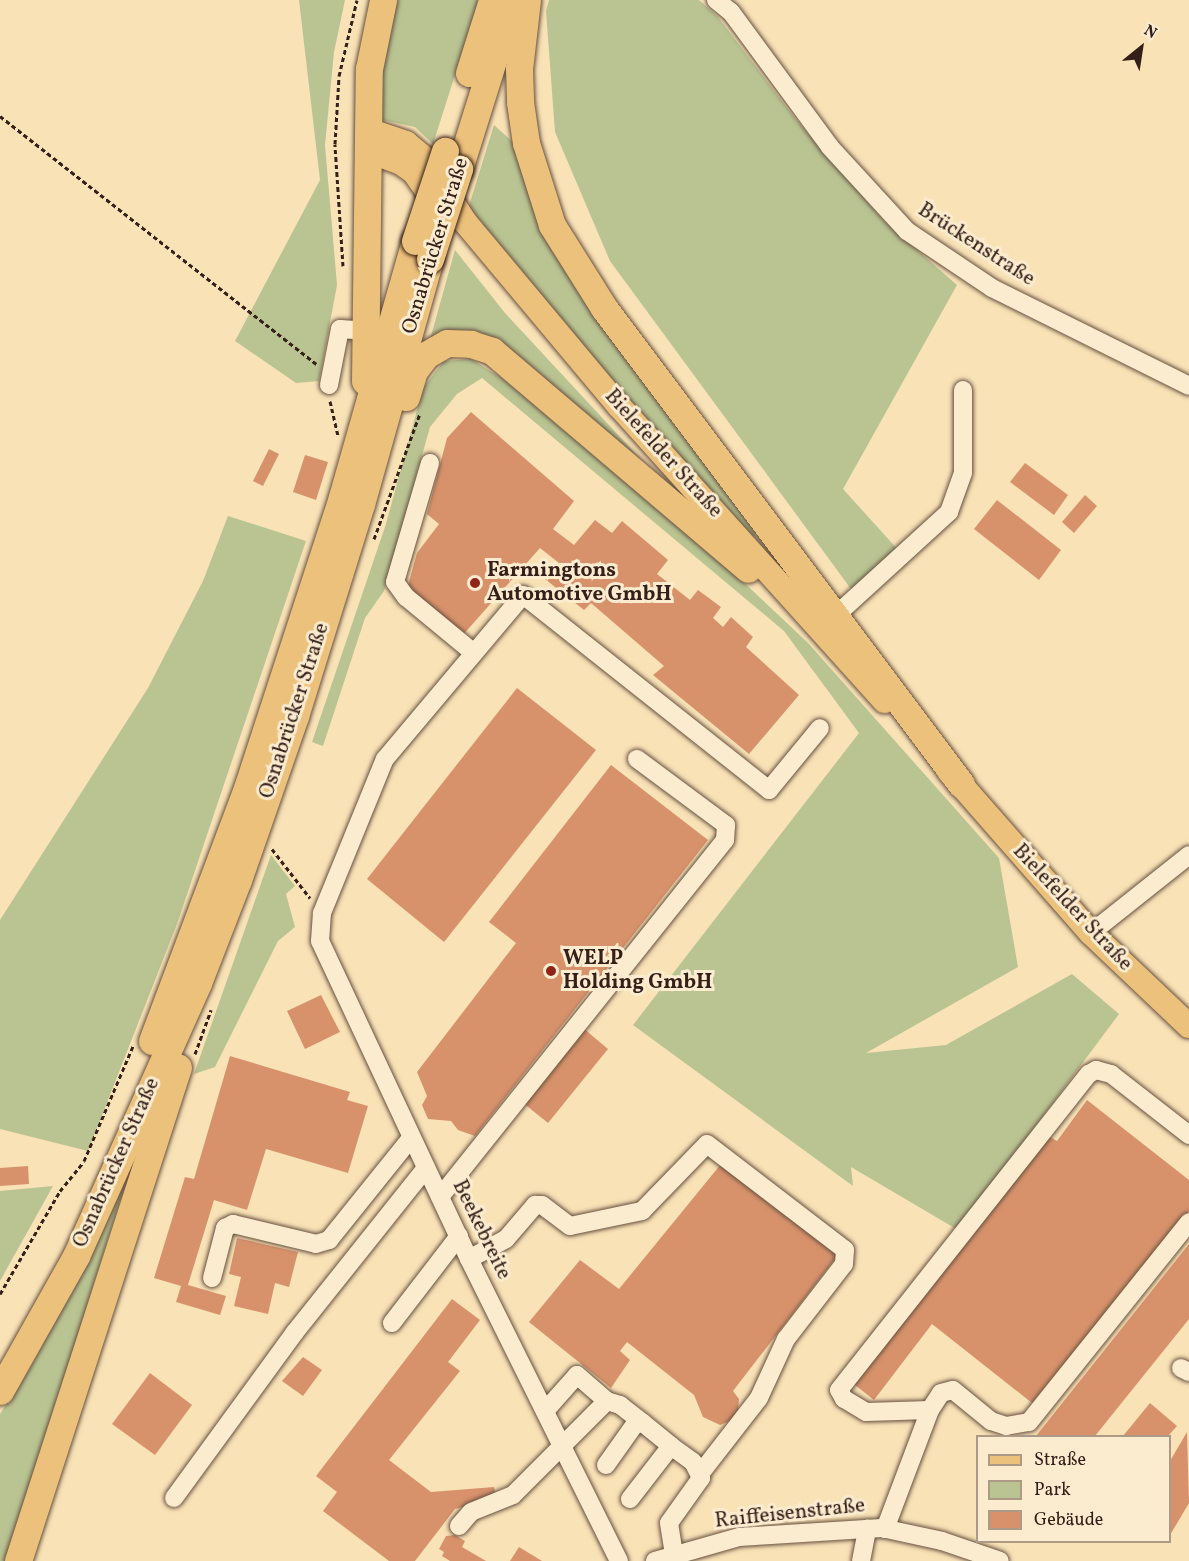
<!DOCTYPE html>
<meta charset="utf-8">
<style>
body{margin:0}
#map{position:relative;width:1189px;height:1561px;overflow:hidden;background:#f9e2b6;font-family:Vollkorn,serif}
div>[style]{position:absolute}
.green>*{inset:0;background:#b9c492}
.building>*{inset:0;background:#d8926b}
.path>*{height:3px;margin-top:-1.5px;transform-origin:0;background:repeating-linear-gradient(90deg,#352019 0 4.5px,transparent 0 7.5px)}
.roads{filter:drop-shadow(0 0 2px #665040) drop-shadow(0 0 2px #665040)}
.minor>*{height:18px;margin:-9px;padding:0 9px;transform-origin:9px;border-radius:9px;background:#fbecd0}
.major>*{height:24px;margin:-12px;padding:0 12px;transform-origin:12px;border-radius:12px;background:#ecc17b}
.highway>*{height:27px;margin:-13.5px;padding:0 13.5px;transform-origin:13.5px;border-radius:13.5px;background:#ecc17b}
.bridges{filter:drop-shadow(0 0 2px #352019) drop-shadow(0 0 2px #352019)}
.highway-bridge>*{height:27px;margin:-13.5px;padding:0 13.5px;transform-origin:13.5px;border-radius:13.5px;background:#ecc17b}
.dots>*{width:16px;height:16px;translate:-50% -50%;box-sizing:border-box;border:3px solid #fbecd0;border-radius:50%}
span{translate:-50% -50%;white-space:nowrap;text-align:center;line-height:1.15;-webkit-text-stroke:6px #fbecd0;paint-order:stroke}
.street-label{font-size:21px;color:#352019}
.poi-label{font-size:21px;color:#352019;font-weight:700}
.left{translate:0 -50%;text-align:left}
.legend{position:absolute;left:976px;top:1435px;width:195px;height:108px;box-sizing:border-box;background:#fbecd0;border:2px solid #ac9a87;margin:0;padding:8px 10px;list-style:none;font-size:18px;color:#352019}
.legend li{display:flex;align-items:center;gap:12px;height:30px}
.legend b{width:30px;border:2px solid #ac9a87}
.north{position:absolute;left:1111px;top:18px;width:60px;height:60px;-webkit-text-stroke:4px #fbecd0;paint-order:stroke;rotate:30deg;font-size:16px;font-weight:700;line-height:24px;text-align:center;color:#352019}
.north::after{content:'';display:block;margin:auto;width:21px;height:27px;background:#352019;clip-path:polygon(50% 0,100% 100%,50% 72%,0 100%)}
</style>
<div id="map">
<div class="green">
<i style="clip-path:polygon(299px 0,345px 0,334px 52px,325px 145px,337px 285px,319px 381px,296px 383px,235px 341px,320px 180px)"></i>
<i style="clip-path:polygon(398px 0,479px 0,433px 144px,415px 127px,378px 119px,381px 66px)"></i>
<i style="clip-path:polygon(549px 0,699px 0,718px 17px,797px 121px,883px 220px,957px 285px,843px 489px,900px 552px,851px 589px,610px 261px,555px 132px,546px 11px)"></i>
<i style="clip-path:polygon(494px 125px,514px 143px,760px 531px,751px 538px,501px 253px,469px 206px)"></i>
<i style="clip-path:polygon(455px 250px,505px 313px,672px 493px,505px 352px,429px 343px)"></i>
<i style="clip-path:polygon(471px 359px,503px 379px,734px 573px,808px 643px,999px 858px,1018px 967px,866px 1053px,946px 1045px,1072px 974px,1119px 1014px,958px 1230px,851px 1167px,853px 1186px,633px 1025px,859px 733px,784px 631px,482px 378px,457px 394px,430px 427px,384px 591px,365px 618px,323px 746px,312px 742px,386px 524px,423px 388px,444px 361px)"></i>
<i style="clip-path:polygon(228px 516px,306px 541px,177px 924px,88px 1151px,0 1129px,0 920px,148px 688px,203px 581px)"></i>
<i style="clip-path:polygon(271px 855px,295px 886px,286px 894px,295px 927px,278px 941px,215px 1067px,194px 1074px)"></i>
<i style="clip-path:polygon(126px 1181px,7px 1561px,0 1561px,0 1414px,36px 1357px)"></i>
<i style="clip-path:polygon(53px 1186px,0 1281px,0 1191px)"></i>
</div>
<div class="building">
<i style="clip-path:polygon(471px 412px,574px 501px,553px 529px,574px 545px,595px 520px,612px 533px,622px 521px,668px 560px,657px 574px,690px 600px,698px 590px,721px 607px,713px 618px,723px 627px,731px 617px,753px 637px,746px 647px,799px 695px,749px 754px,653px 675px,664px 666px,591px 603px,584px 610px,545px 579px,559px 563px,540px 548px,462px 636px,407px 589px,417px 553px,439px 524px,427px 514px,447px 438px)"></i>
<i style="clip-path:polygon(269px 449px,279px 454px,263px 486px,253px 481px)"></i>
<i style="clip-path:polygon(305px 455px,328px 462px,316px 500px,293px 492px)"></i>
<i style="clip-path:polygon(1025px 463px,1068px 495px,1054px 515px,1010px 482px)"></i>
<i style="clip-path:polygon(1085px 495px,1097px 506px,1074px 533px,1062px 522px)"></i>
<i style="clip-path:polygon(997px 500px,1061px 550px,1039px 580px,974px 529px)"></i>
<i style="clip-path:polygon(517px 688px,596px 750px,444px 942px,367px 879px)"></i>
<i style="clip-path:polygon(611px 765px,708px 840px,475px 1136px,458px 1130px,451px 1121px,428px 1119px,422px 1105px,427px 1096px,417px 1072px,516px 943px,489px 922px)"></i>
<i style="clip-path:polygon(321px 995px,340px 1032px,305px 1049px,287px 1011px)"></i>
<i style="clip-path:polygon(583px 1028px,608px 1049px,548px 1123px,522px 1102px)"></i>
<i style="clip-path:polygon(230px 1056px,350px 1092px,347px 1100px,368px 1106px,348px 1173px,266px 1149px,247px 1210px,214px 1200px,188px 1285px,226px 1296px,220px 1315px,176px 1302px,181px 1286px,154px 1278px,185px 1177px,194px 1179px)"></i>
<i style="clip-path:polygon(1087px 1100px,1189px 1180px,1189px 1211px,1032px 1403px,932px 1324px,874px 1400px,850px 1381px,1047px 1135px,1057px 1141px)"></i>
<i style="clip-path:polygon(721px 1164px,838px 1255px,733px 1391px,739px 1399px,738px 1411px,730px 1421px,720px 1425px,703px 1417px,694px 1395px,627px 1342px,620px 1351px,630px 1360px,611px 1388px,529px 1322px,580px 1260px,619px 1289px)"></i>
<i style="clip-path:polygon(28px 1166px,29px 1184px,0 1186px,0 1168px)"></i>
<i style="clip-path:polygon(237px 1238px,298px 1252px,289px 1287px,275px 1283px,268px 1314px,234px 1306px,241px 1277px,229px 1274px)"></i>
<i style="clip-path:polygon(1189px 1244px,1189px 1319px,1095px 1436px,1036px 1436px)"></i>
<i style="clip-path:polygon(452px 1299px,480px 1320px,448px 1362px,460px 1371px,389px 1460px,431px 1492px,494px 1487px,496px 1498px,455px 1509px,415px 1561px,389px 1561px,323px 1511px,337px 1492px,316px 1476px)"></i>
<i style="clip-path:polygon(303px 1357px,322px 1370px,303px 1396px,282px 1381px)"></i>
<i style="clip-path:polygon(150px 1373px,192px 1405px,155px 1455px,112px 1424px)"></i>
<i style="clip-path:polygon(1150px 1403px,1177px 1426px,1168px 1436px,1123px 1436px)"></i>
<i style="clip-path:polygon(1187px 1432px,1189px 1503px,1170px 1535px,1170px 1461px)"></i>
<i style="clip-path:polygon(455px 1535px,465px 1541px,462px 1547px,486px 1561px,450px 1561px,442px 1556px,444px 1552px,439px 1549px,446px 1536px)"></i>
<i style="clip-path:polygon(519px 1547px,542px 1561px,510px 1561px)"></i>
</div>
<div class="path">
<i style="left:0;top:116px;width:402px;rotate:38.1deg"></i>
<i style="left:343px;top:266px;width:122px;rotate:-93.8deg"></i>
<i style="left:335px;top:144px;width:68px;rotate:-86.6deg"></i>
<i style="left:339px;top:76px;width:78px;rotate:-76.7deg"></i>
<i style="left:330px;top:401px;width:36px;rotate:77deg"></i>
<i style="left:374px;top:539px;width:134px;rotate:-69.9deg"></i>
<i style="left:272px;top:849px;width:62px;rotate:52.2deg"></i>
<i style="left:195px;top:1054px;width:47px;rotate:-70deg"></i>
<i style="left:0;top:1294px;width:119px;rotate:-59.8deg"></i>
<i style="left:60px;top:1191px;width:38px;rotate:-51deg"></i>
<i style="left:84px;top:1161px;width:125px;rotate:-66.9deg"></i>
</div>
<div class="roads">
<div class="minor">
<i style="left:716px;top:0;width:19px;rotate:39deg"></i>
<i style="left:731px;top:12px;width:167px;rotate:53.7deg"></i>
<i style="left:830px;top:147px;width:114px;rotate:47.5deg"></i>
<i style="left:907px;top:231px;width:102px;rotate:33.8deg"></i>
<i style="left:992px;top:288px;width:220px;rotate:26.4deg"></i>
<i style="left:329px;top:385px;width:57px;rotate:-78.9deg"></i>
<i style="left:340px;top:329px;width:26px;rotate:4deg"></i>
<i style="left:430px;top:463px;width:124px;rotate:106.4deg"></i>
<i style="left:395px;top:582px;width:19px;rotate:54deg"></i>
<i style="left:406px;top:597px;width:88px;rotate:39.5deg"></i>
<i style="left:834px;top:617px;width:156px;rotate:-42.4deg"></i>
<i style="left:949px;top:512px;width:41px;rotate:-70.3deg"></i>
<i style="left:963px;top:473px;width:83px;rotate:-90deg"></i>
<i style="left:1091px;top:933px;width:125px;rotate:-38.5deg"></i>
<i style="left:440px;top:1197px;width:457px;rotate:-51.4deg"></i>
<i style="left:725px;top:840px;width:15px;rotate:-86deg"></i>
<i style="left:726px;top:825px;width:111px;rotate:-143.4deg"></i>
<i style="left:469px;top:1259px;width:42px;rotate:-28.4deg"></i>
<i style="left:506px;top:1239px;width:45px;rotate:-49.5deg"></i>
<i style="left:535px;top:1205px;width:7px"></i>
<i style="left:542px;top:1205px;width:35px;rotate:37deg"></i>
<i style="left:570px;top:1226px;width:74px;rotate:-11.8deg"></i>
<i style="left:642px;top:1211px;width:93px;rotate:-45.9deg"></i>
<i style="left:707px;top:1144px;width:174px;rotate:37.5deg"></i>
<i style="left:845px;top:1250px;width:14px;rotate:94deg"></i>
<i style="left:844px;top:1264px;width:95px;rotate:127.7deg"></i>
<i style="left:786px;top:1339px;width:65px;rotate:114.6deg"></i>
<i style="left:759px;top:1398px;width:96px;rotate:127.8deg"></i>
<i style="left:212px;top:1278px;width:52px;rotate:-75.4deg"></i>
<i style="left:225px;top:1228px;width:9px;rotate:-27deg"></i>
<i style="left:233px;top:1224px;width:85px;rotate:13.5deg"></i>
<i style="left:316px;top:1244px;width:14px;rotate:-17deg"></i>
<i style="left:329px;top:1240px;width:131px;rotate:-51.2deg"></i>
<i style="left:392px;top:1323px;width:110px;rotate:-52.4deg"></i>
<i style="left:1181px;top:1368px;width:9px;rotate:27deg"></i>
<i style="left:930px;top:1410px;width:64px;rotate:178.2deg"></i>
<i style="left:866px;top:1412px;width:26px;rotate:-149deg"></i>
<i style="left:844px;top:1399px;width:10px;rotate:-119deg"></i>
<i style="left:839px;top:1390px;width:403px;rotate:-51.7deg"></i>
<i style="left:1089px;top:1074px;width:8px;rotate:-30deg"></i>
<i style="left:1096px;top:1070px;width:16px;rotate:15deg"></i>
<i style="left:1111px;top:1074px;width:99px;rotate:38deg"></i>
<i style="left:545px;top:1411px;width:48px;rotate:-48.4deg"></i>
<i style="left:577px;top:1375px;width:40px;rotate:41deg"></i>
<i style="left:606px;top:1465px;width:50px;rotate:-54.7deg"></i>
<i style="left:635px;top:1424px;width:8px;rotate:-7deg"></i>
<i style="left:643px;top:1423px;width:36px;rotate:39deg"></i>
<i style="left:174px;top:1498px;width:205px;rotate:-53.9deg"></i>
<i style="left:295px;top:1332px;width:210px;rotate:-51.4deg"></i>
<i style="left:630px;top:1499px;width:67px;rotate:-52.3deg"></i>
<i style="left:671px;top:1446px;width:27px;rotate:36deg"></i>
<i style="left:693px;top:1462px;width:18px;rotate:63deg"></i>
<i style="left:701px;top:1478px;width:55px;rotate:125.4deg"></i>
<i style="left:669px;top:1523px;width:30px;rotate:81deg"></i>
<i style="left:459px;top:1526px;width:18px;rotate:-49deg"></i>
<i style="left:471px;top:1512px;width:45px;rotate:-22deg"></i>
<i style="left:513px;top:1495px;width:133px;rotate:-45deg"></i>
<i style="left:607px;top:1401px;width:14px;rotate:17deg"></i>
<i style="left:620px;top:1405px;width:29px;rotate:38deg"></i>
<i style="left:885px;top:1529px;width:127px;rotate:-69.3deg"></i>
<i style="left:930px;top:1410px;width:20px;rotate:-57deg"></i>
<i style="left:941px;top:1393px;width:12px;rotate:-14deg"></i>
<i style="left:953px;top:1390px;width:49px;rotate:39.2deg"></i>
<i style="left:991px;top:1421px;width:16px;rotate:18deg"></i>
<i style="left:1006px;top:1426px;width:23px;rotate:-10deg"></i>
<i style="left:1029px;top:1422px;width:256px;rotate:-51.3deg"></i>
<i style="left:619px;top:1561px;width:337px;rotate:-116.4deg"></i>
<i style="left:469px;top:1259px;width:351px;rotate:-115.1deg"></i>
<i style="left:320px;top:941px;width:28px;rotate:-86deg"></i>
<i style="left:322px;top:913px;width:166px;rotate:-67.8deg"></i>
<i style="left:385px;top:759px;width:214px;rotate:-49.9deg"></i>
<i style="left:523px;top:595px;width:314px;rotate:38.4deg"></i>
<i style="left:769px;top:790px;width:80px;rotate:-50.6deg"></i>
<i style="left:655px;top:1561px;width:87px;rotate:-15.9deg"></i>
<i style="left:739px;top:1537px;width:143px;rotate:-3.6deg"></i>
<i style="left:882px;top:1528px;width:61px;rotate:12.2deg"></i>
<i style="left:942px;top:1541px;width:61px;rotate:19deg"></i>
<i style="left:861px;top:1561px;width:33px;rotate:-79deg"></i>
</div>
<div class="major">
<i style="left:368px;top:130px;width:40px;rotate:18.9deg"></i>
<i style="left:406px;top:143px;width:23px;rotate:40deg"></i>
<i style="left:424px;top:158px;width:76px;rotate:57.4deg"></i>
<i style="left:465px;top:222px;width:240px;rotate:50.1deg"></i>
<i style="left:619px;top:406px;width:397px;rotate:48deg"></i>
<i style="left:367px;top:150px;width:36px;rotate:21deg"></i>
<i style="left:401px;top:163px;width:16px;rotate:35deg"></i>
<i style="left:414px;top:172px;width:29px;rotate:55deg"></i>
<i style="left:949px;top:771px;width:215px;rotate:48.8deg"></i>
<i style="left:1091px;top:933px;width:135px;rotate:43.5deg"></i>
</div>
<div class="highway">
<i style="left:527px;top:0;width:69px;rotate:96.6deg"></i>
<i style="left:519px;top:69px;width:33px;rotate:88deg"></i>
<i style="left:520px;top:102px;width:41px;rotate:81.7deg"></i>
<i style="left:526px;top:143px;width:86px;rotate:72.4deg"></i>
<i style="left:552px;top:225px;width:98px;rotate:57.9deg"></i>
<i style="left:604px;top:308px;width:595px;rotate:53.13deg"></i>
<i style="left:469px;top:73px;width:77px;rotate:-72.5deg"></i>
<i style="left:459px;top:169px;width:177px;rotate:-72.6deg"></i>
<i style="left:365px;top:381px;width:312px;rotate:-89.3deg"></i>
<i style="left:369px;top:69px;width:70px;rotate:-78.5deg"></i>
<i style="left:406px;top:397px;width:27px;rotate:-73deg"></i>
<i style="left:414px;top:371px;width:20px;rotate:-53deg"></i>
<i style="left:426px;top:355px;width:24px;rotate:-30deg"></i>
<i style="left:447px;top:343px;width:24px;rotate:2deg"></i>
<i style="left:471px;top:344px;width:22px;rotate:18deg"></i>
<i style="left:492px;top:351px;width:336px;rotate:40.4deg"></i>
<i style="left:152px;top:1041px;width:273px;rotate:-69.4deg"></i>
<i style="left:248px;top:785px;width:303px;rotate:-71.9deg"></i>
<i style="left:342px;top:497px;width:266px;rotate:-74.1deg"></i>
<i style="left:0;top:1391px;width:155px;rotate:-60.6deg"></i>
<i style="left:76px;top:1256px;width:299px;rotate:-65.9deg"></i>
<i style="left:198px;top:983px;width:110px;rotate:-68.8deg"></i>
<i style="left:238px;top:880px;width:174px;rotate:-70.8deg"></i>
<i style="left:295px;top:716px;width:222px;rotate:-72.7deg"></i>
<i style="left:361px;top:504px;width:255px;rotate:-74.3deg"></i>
<i style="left:18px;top:1561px;width:519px;rotate:-72.05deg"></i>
</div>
</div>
<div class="bridges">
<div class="highway-bridge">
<i style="left:415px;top:241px;width:95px;rotate:-71.6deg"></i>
<i style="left:430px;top:259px;width:95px;rotate:-72.1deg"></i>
</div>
</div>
<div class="dots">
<i style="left:475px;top:583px;background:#8f2418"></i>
<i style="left:551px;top:971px;background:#8f2418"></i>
</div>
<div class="street-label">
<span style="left:976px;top:245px;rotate:33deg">Brückenstraße</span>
<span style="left:436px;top:246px;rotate:-73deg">Osnabrücker Straße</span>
<span style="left:663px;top:454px;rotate:48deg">Bielefelder Straße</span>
<span style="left:295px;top:711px;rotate:-72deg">Osnabrücker Straße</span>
<span style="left:1072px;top:908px;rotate:47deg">Bielefelder Straße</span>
<span style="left:117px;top:1163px;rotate:-66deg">Osnabrücker Straße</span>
<span style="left:481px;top:1230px;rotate:64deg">Beekebreite</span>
<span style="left:790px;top:1514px;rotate:-6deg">Raiffeisenstraße</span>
</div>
<div class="poi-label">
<span class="left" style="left:487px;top:583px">Farmingtons<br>Automotive GmbH</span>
<span class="left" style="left:563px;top:971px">WELP<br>Holding GmbH</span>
</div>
<ul class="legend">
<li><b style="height:8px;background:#ecc17b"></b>Straße</li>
<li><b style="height:16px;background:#b9c492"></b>Park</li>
<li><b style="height:16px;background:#d8926b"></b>Gebäude</li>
</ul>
<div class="north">N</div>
</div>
